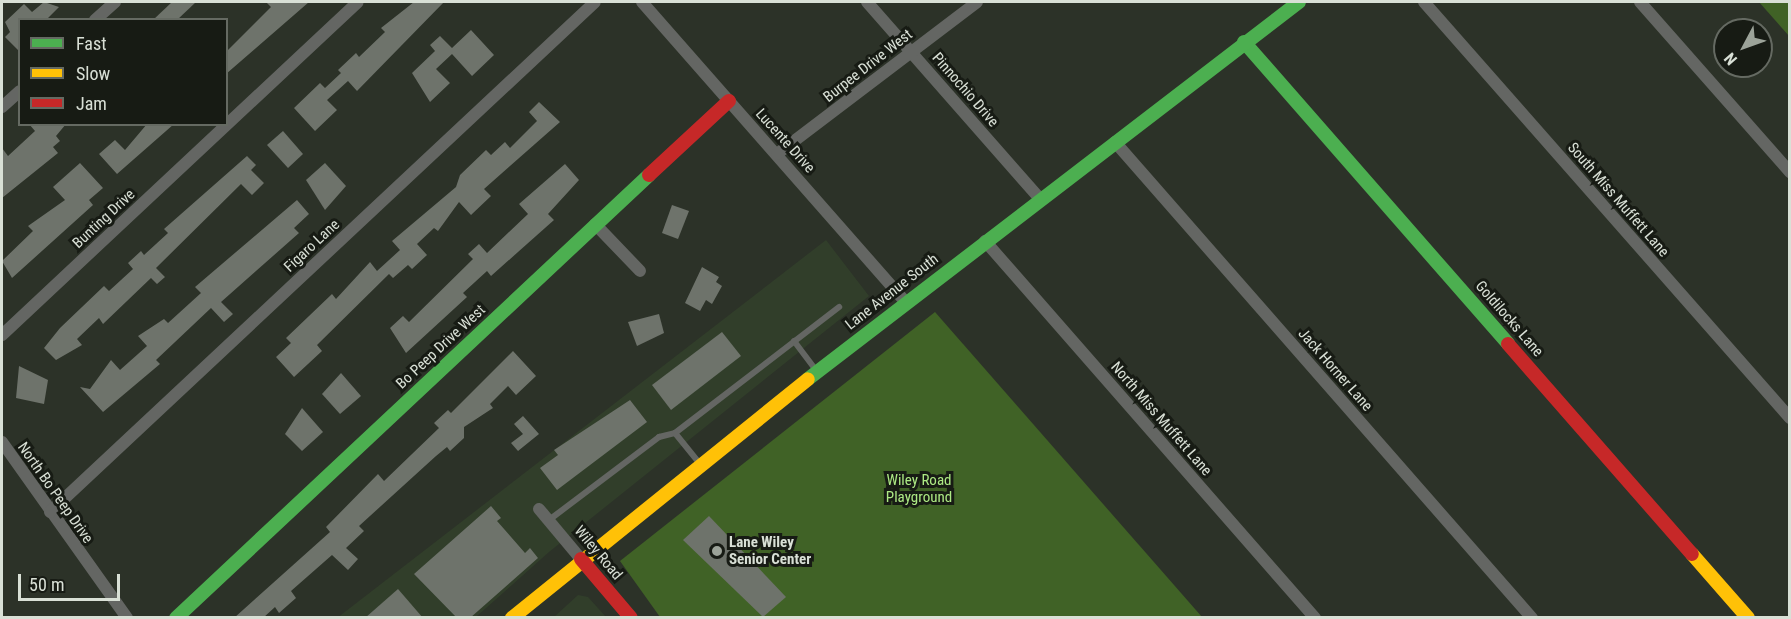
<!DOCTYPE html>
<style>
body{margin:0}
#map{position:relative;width:1791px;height:619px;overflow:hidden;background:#2c3228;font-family:"Roboto Condensed",sans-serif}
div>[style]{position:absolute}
.built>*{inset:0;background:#313e2a}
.green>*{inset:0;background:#406226}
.building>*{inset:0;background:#6e736b}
.lane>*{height:6px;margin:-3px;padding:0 3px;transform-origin:3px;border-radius:3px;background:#646663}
.street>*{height:12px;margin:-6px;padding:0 6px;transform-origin:6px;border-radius:6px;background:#646663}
.fast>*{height:14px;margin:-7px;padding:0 7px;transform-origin:7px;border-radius:7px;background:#4caf50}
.slow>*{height:14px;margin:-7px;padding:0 7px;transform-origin:7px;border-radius:7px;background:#ffc107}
.jam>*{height:14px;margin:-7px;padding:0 7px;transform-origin:7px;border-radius:7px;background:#c62828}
.dots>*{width:16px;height:16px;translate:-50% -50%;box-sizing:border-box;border:3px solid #171b14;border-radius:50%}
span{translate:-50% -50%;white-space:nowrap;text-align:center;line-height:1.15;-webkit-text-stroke:6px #171b14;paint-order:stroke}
.street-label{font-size:15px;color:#d9e0d6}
.park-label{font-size:15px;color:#adea84}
.poi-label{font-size:15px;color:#d9e0d6;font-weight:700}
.left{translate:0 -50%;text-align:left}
.frame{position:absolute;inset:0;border:3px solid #d9e0d6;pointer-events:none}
.legend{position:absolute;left:18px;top:18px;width:210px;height:108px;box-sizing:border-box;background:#171b14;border:2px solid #656a62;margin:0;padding:8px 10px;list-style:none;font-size:18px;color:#d9e0d6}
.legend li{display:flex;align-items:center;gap:12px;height:30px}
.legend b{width:30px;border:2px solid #656a62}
.north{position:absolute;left:1713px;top:18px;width:60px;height:60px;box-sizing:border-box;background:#171b14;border:2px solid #656a62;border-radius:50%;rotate:229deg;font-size:16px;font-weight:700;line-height:24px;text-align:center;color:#d9e0d6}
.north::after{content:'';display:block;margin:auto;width:21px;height:27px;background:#9ca399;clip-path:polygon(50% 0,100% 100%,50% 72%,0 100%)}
.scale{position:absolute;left:18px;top:574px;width:102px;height:27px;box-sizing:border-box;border:3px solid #d9e0d6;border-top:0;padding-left:8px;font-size:18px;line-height:21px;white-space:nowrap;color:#d9e0d6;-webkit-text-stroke:4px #171b14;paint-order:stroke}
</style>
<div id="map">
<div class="built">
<i style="clip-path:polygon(826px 240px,869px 296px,549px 552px,476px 617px,337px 618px)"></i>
<i style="clip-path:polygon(578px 595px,588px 597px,606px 617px,554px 617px)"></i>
</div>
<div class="green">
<i style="clip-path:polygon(1759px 2px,1789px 2px,1789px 36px)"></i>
<i style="clip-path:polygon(935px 312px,1202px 617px,660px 617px,620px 561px)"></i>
</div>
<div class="building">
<i style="clip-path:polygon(44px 2px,59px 7px,46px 20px,20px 20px,20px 52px,5px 37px,10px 32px,5px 22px,24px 4px,32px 12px)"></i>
<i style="clip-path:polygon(172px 2px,196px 2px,177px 20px,153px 20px)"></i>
<i style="clip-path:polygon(266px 2px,309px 2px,226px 74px,226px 52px,271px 7px)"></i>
<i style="clip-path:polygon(414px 2px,444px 2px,357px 91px,348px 81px,327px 100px,337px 110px,315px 131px,294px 108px,320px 83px,325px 88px,341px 73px,338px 70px,356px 53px,359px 57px,385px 32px,381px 28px)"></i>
<i style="clip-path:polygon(471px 30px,494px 55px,472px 76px,452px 54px,436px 69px,450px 83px,430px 102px,412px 73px,435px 51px,430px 45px,440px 36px,452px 48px)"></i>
<i style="clip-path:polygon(539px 102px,560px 122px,484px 189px,491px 196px,471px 215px,459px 202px,438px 231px,434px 228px,417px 244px,427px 255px,412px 269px,408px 265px,393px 278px,389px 274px,317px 345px,322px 351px,294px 377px,276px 357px,291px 343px,286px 338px,332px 294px,336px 299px,370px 262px,377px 271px,400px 250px,392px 241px,456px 187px,460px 175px,486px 150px,491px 155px,505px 142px,510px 148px,537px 121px,529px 112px)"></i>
<i style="clip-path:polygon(29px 124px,66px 124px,56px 136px,60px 141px,53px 147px,58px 153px,2px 198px,2px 148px,8px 156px,35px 131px)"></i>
<i style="clip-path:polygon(147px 124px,174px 124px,117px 174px,99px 154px,115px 140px,125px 150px)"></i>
<i style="clip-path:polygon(283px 131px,303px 154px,288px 168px,267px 145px)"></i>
<i style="clip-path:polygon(247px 156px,256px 165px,251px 170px,264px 183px,252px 195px,241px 184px,156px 268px,165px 277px,157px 284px,151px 278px,103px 324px,99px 318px,77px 339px,82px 345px,56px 360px,44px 348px,60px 328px,104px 286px,109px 291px,133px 269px,128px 263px,141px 251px,144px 255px,168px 233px,164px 229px)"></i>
<i style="clip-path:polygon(80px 163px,103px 188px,89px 200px,93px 205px,12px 278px,2px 261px,33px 231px,28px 226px,65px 200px,53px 187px)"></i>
<i style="clip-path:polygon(325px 163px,346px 186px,325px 210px,306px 180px)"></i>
<i style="clip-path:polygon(565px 164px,579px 180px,548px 214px,554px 220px,491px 276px,487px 271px,463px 293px,467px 297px,406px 353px,390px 328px,403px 316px,409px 322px,473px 259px,468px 254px,479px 244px,487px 253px,528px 214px,519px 204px)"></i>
<i style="clip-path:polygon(297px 200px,309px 214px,294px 228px,299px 233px,221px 302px,233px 314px,224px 322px,211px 308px,156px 360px,160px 364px,103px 412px,80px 387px,90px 389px,111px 360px,120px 370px,147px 346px,138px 336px,164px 319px,168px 323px,201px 293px,195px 287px)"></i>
<i style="clip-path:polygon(672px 205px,689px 211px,678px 239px,662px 233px)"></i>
<i style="clip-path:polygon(702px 267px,719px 277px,716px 282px,722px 286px,712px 304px,706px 300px,700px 311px,685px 303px)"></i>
<i style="clip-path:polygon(659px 314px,664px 333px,637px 346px,628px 322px)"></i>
<i style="clip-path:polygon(722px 332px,741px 356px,671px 410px,652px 385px)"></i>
<i style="clip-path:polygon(513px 351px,536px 376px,516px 395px,508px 386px,490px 404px,493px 408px,464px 427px,464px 438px,450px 451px,447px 447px,436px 456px,359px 526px,364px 531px,346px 548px,358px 559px,348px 570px,332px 555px,291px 591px,296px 598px,279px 613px,275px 607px,263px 618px,234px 618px,330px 532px,326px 527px,378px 474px,384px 481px,439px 428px,434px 423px,448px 410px,451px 413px)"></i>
<i style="clip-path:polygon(19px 366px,48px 380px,44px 404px,16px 398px)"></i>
<i style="clip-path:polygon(341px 373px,361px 396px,340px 414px,322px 394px)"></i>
<i style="clip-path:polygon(630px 400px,647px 422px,557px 490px,540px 468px,558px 455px,554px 450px)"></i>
<i style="clip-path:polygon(302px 408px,323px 432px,302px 451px,285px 434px)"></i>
<i style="clip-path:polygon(523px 416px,539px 434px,518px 451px,511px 443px,523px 434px,514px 424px)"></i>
<i style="clip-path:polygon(491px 506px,501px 518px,497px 521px,525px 553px,530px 548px,538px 558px,470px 618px,457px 618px,414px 574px)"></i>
<i style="clip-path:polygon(709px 516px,786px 597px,763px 617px,683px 540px)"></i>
<i style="clip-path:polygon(398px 589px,423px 618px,365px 618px)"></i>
</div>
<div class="lane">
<i style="left:794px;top:341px;width:36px;rotate:53deg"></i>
<i style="left:675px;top:433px;width:207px;rotate:-37.5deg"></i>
<i style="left:549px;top:520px;width:138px;rotate:-37deg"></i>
<i style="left:659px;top:437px;width:16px;rotate:-14deg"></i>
<i style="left:675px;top:433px;width:40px;rotate:51deg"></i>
</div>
<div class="street">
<i style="left:642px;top:2px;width:400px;rotate:48.7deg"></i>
<i style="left:867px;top:2px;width:261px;rotate:48.7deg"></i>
<i style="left:1424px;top:2px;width:554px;rotate:48.66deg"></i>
<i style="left:1640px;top:2px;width:227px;rotate:48.6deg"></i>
<i style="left:95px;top:20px;width:27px;rotate:-42deg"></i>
<i style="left:2px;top:107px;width:24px;rotate:-42deg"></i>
<i style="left:1115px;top:142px;width:633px;rotate:48.78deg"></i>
<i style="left:777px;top:154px;width:251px;rotate:-37.2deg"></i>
<i style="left:595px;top:224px;width:65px;rotate:46.2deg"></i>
<i style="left:985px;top:241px;width:501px;rotate:48.8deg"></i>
<i style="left:2px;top:335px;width:487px;rotate:-43.1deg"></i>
<i style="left:2px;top:442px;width:216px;rotate:54.6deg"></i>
<i style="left:539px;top:509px;width:65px;rotate:50deg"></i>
<i style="left:50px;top:512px;width:746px;rotate:-43.1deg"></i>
</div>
<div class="fast">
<i style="left:1244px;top:42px;width:401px;rotate:48.8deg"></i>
<i style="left:808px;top:379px;width:619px;rotate:-37.52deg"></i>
<i style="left:176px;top:618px;width:648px;rotate:-43.12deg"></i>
</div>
<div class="slow">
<i style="left:1692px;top:554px;width:85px;rotate:48.8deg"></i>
<i style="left:512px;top:618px;width:380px;rotate:-38.9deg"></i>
</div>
<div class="jam">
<i style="left:649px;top:175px;width:109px;rotate:-42.8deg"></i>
<i style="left:1508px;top:344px;width:279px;rotate:48.8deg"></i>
<i style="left:581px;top:559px;width:77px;rotate:49.7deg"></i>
</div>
<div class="dots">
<i style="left:717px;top:551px;background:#9ca399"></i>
</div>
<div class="street-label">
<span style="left:868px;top:66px;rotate:-38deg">Burpee Drive West</span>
<span style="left:965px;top:90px;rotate:49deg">Pinnochio Drive</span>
<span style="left:785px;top:141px;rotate:48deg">Lucente Drive</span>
<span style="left:1618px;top:200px;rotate:49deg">South Miss Muffett Lane</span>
<span style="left:104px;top:219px;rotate:-43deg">Bunting Drive</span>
<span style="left:312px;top:246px;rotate:-43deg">Figaro Lane</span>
<span style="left:892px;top:292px;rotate:-38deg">Lane Avenue South</span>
<span style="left:1509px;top:319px;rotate:49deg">Goldilocks Lane</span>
<span style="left:441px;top:347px;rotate:-43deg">Bo Peep Drive West</span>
<span style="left:1335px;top:370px;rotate:49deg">Jack Horner Lane</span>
<span style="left:1161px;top:419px;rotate:49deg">North Miss Muffett Lane</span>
<span style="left:55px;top:493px;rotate:55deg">North Bo Peep Drive</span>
<span style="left:598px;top:553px;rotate:50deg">Wiley Road</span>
</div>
<div class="park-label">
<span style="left:919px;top:489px">Wiley Road<br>Playground</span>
</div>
<div class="poi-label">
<span class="left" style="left:729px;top:551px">Lane Wiley<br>Senior Center</span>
</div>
<div class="frame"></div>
<ul class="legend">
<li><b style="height:8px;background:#4caf50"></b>Fast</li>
<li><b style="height:8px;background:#ffc107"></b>Slow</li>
<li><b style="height:8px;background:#c62828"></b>Jam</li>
</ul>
<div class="north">N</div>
<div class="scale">50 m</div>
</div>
